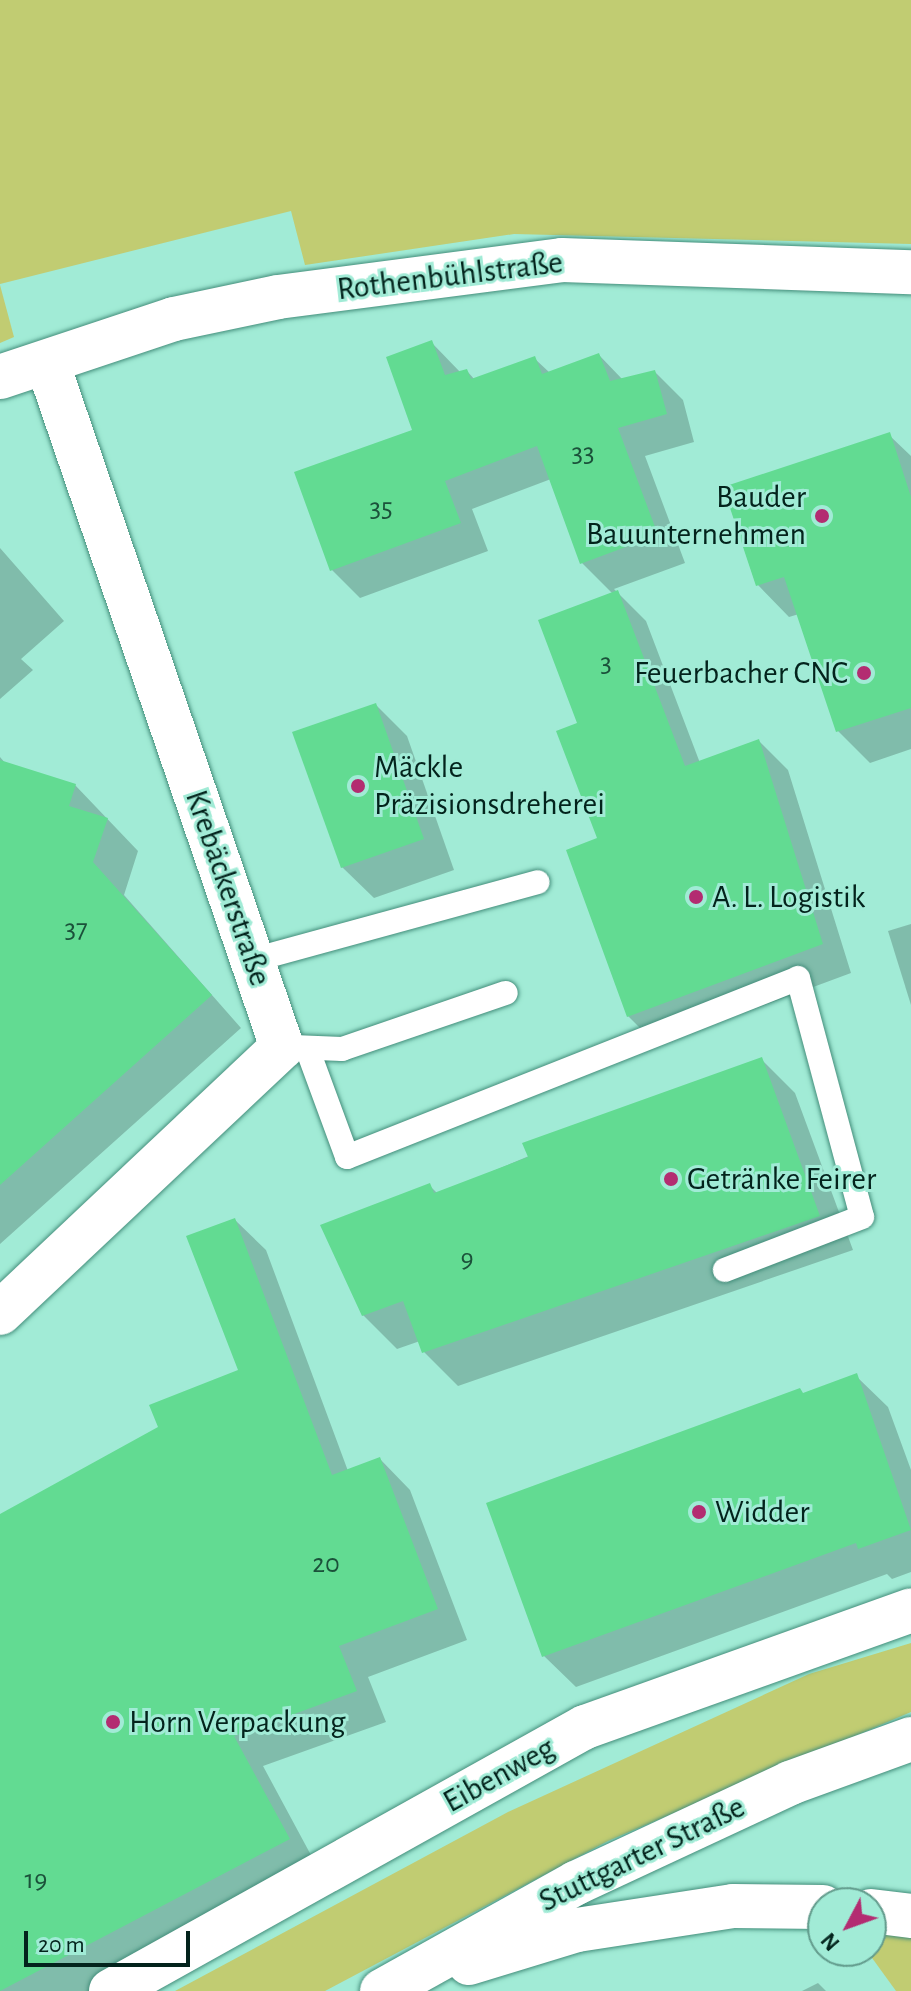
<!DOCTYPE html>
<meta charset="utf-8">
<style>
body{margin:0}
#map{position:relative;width:911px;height:1991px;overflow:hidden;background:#a1ebd6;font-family:"Alegreya Sans",sans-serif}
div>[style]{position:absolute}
.green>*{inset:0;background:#c1cc72}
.shadow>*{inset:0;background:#0003}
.building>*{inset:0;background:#62db92}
.roads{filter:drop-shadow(0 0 2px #448e7b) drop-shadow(0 0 2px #448e7b)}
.service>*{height:24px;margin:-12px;padding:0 12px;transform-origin:12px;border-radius:12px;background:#fff}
.minor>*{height:44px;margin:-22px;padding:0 22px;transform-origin:22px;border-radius:22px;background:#fff}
.secondary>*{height:44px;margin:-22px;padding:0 22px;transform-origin:22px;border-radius:22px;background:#fff}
.dots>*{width:22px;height:22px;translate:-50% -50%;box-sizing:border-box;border:4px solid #a1ebd6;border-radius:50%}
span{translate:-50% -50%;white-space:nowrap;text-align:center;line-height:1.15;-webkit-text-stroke:6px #a1ebd6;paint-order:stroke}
.number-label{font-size:28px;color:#1b513a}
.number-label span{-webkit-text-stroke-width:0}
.street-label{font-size:32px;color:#03231c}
.poi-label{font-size:32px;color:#03231c}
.right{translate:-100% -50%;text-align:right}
.left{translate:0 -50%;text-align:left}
.north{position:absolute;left:807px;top:1887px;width:80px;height:80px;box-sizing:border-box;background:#a1ebd6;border:2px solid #629b8c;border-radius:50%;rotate:229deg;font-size:22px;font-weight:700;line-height:32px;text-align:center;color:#03231c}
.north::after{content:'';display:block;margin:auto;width:28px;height:36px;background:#b32c71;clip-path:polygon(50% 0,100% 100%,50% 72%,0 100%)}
.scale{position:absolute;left:24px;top:1931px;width:166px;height:36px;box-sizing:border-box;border:4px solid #03231c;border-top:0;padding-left:10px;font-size:24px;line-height:28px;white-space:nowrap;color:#03231c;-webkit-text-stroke:6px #a1ebd6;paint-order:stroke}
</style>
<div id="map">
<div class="green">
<i style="clip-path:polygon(0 0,911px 0,911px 244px,514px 234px,305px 265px,291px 211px,0 284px)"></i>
<i style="clip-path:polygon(0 285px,14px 337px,0 343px)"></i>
<i style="clip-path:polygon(911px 1643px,911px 1712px,608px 1841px,325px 1991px,175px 1991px,508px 1812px,809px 1674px)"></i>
<i style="clip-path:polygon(871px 1932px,911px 1937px,911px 1991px,896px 1991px,867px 1951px)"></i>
</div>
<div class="shadow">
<i style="clip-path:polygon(432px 343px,461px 373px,467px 371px,475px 380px,534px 358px,550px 373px,599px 355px,623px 380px,655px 372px,683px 400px,694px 442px,645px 456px,685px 563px,614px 589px,646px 621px,700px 763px,759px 741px,788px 770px,851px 973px,657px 1045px,628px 1016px,580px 724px,613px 594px,582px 563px,551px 479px,472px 509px,488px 551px,360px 598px,332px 570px,414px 431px)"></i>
<i style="clip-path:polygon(889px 435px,911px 456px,911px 749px,870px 763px,838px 731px,799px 614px,789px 617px,758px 585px)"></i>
<i style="clip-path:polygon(0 548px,64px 621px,21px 659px,33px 670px,0 699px)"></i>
<i style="clip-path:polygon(376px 705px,407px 736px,454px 870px,374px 898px,342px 867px)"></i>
<i style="clip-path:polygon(0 757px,6px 764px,75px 785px,138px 851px,124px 895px,241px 1028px,0 1244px)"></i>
<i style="clip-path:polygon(911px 924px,911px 1005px,888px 931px)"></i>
<i style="clip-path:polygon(761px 1059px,795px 1093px,853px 1250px,458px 1386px,424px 1352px,420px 1341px,397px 1349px,363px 1315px,430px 1186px,438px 1194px)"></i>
<i style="clip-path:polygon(235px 1220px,266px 1250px,348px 1471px,380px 1459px,410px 1490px,467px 1640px,368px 1677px,386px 1722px,263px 1766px,319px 1870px,94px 1991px,0 1991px,0 1516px,160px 1428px,240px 1371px)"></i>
<i style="clip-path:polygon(856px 1376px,888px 1407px,911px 1470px,911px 1572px,892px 1579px,887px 1574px,576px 1687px,544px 1656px,804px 1395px)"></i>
<i style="clip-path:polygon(818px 1983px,826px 1991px,802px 1991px)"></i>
</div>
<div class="building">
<i style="clip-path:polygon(432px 340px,445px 375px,467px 369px,471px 379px,535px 356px,542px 374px,599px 353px,610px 381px,655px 370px,667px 414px,618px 428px,658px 535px,580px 564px,537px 446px,445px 481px,461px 523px,330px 571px,294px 472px,412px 430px,386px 357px)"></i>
<i style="clip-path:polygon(890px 432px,911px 497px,911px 708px,836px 732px,784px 577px,756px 586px,723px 487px)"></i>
<i style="clip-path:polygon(618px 590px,685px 766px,759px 739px,823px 944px,627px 1017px,566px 850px,597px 838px,556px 731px,577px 723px,538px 620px)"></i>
<i style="clip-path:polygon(376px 703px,424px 839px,341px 868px,292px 732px)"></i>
<i style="clip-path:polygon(0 760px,76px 784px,69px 806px,108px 818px,93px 862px,212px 995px,0 1185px)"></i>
<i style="clip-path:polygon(762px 1057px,820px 1216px,422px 1353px,403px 1301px,362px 1316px,320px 1225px,430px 1183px,434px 1193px,528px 1157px,522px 1143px)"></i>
<i style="clip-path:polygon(235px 1218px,332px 1475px,380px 1457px,438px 1609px,339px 1646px,357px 1691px,234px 1736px,290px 1839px,0 1991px,0 1514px,158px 1427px,149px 1405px,238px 1370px,186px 1236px)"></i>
<i style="clip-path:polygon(857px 1373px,911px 1530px,858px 1549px,856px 1543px,542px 1657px,486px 1503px,800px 1388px,803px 1393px)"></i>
</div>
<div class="roads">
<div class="service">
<i style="left:253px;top:960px;width:295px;rotate:-15.3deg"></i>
<i style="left:293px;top:1047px;width:49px;rotate:2.3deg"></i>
<i style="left:342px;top:1049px;width:173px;rotate:-18.9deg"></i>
<i style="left:307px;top:1048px;width:116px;rotate:69.8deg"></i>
<i style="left:347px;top:1157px;width:485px;rotate:-21.6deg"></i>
<i style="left:798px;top:978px;width:247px;rotate:75deg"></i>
<i style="left:862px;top:1217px;width:147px;rotate:158.9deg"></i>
</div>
<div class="minor">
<i style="left:0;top:377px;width:183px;rotate:-18.4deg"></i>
<i style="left:174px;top:319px;width:106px;rotate:-11.9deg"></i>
<i style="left:278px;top:297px;width:286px;rotate:-7.4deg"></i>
<i style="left:562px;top:260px;width:349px;rotate:2deg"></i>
<i style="left:0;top:1313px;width:388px;rotate:-43.3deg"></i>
<i style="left:282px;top:1047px;width:724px;rotate:-108.94deg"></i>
<i style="left:111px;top:1991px;width:543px;rotate:-29.12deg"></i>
<i style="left:585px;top:1727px;width:346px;rotate:-19.7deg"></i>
</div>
<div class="secondary">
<i style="left:871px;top:1911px;width:40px;rotate:7.1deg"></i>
<i style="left:469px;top:1963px;width:113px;rotate:-17deg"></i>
<i style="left:577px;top:1930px;width:158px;rotate:-8.7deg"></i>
<i style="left:733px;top:1906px;width:90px;rotate:0.6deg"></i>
<i style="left:382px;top:1991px;width:222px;rotate:-29.1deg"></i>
<i style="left:576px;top:1883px;width:236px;rotate:-25deg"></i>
<i style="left:790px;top:1783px;width:129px;rotate:-20deg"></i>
</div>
</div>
<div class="dots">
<i style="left:822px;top:516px;background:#b32c71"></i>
<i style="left:864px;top:673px;background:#b32c71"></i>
<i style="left:358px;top:786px;background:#b32c71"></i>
<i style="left:696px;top:897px;background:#b32c71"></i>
<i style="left:671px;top:1179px;background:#b32c71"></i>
<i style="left:699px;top:1512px;background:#b32c71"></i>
<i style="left:113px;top:1722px;background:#b32c71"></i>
</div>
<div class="number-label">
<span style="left:583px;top:453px">33</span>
<span style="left:381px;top:508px">35</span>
<span style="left:606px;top:663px">3</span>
<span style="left:76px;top:929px">37</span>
<span style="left:467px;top:1259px">9</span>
<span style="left:326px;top:1564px">20</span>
<span style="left:36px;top:1880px">19</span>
</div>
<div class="street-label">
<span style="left:450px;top:276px;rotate:-7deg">Rothenbühlstraße</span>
<span style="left:228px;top:888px;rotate:71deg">Krebäckerstraße</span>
<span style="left:499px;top:1775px;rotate:-29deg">Eibenweg</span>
<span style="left:642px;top:1854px;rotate:-26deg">Stuttgarter Straße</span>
</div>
<div class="poi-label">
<span class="right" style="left:806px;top:516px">Bauder<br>Bauunternehmen</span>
<span class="right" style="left:848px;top:673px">Feuerbacher CNC</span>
<span class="left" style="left:374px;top:786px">Mäckle<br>Präzisionsdreherei</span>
<span class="left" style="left:712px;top:897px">A. L. Logistik</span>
<span class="left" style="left:687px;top:1179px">Getränke Feirer</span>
<span class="left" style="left:715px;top:1512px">Widder</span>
<span class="left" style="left:129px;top:1722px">Horn Verpackung</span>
</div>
<div class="north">N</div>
<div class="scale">20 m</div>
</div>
